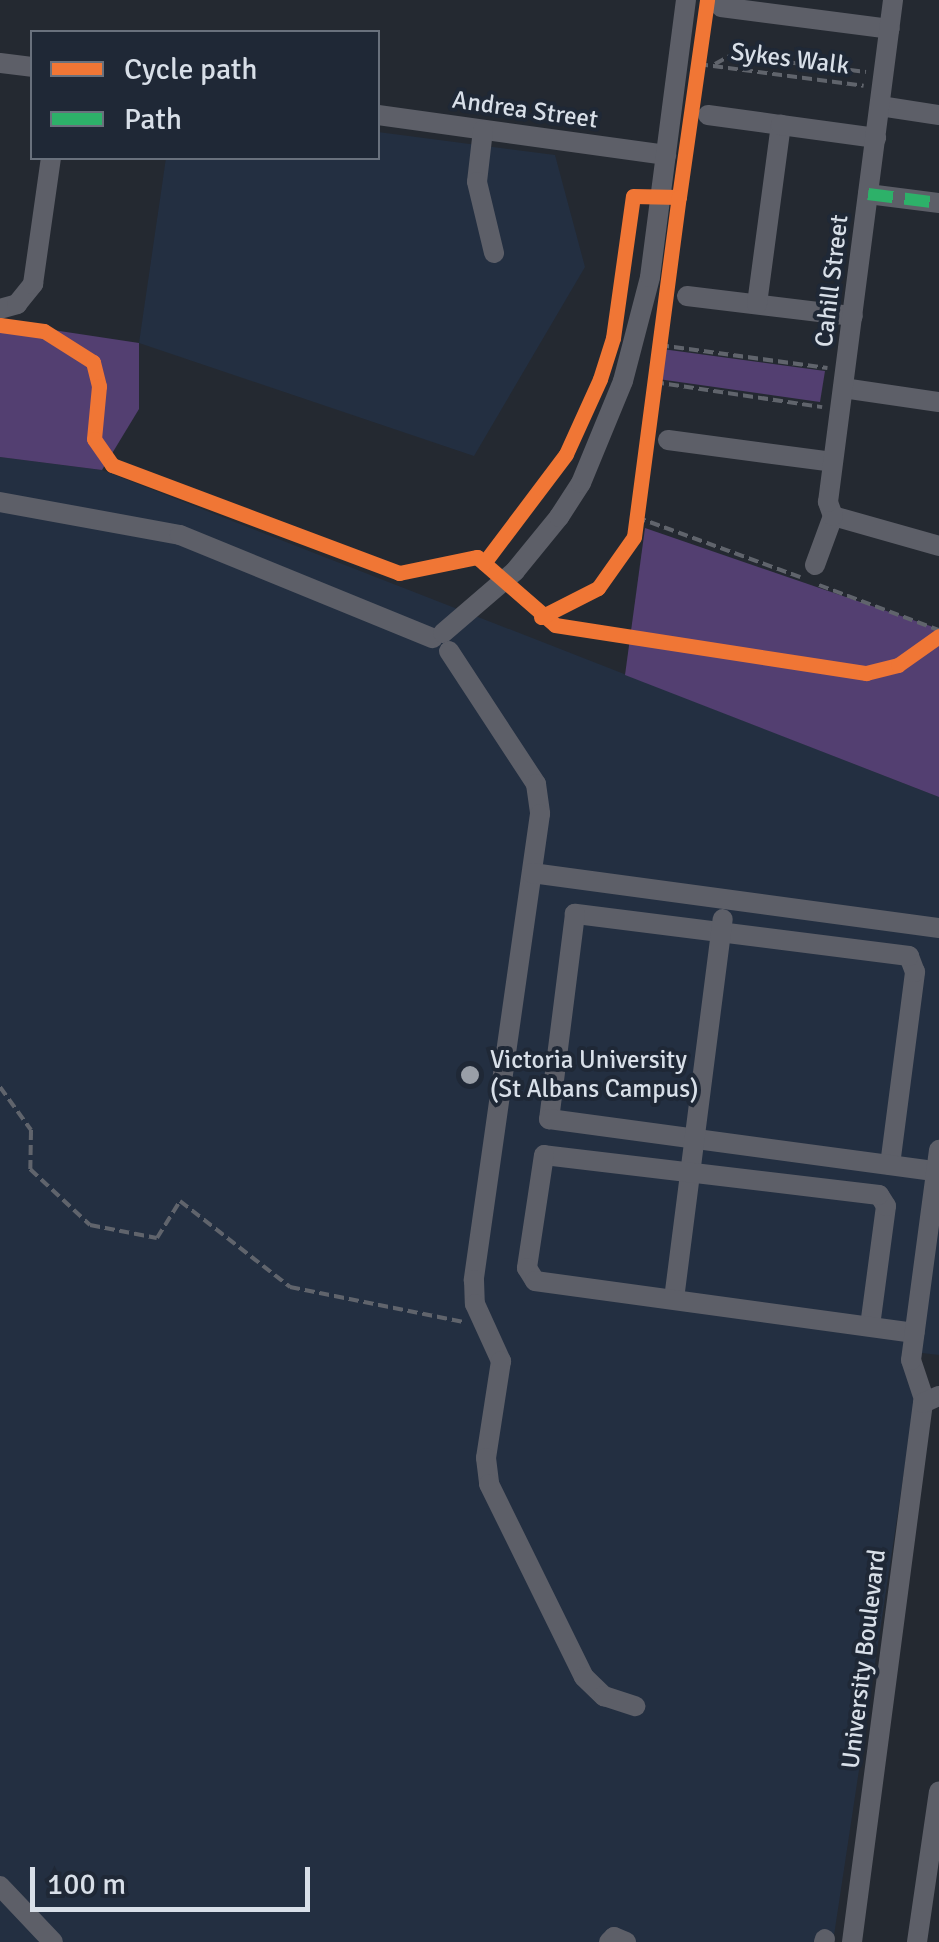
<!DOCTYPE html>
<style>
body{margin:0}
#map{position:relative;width:939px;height:1942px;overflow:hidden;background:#242931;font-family:Signika,sans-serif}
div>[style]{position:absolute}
.built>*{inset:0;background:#232f41}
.green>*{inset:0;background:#533f71}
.path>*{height:4px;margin-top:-2px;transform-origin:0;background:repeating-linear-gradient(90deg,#60646c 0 10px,transparent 0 15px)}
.minor>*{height:20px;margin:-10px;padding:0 10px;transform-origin:10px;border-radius:10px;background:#5d5f68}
.quiet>*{height:12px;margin-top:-6px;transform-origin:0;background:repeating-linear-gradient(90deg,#2db169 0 25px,transparent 0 37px)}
.cycleway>*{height:15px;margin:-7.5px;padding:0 7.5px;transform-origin:7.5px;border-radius:7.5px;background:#f07635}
.dots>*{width:28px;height:28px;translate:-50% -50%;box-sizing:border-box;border:5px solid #1f2836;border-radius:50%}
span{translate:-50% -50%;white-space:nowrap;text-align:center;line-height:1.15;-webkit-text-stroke:8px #1f2836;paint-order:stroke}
.street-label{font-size:25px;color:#d8dfe8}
.poi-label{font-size:25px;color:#d8dfe8}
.left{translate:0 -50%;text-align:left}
.legend{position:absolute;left:30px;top:30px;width:350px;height:130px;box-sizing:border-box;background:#1f2836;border:2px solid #69717d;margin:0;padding:12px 18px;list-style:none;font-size:30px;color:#d8dfe8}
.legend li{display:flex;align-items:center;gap:20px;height:50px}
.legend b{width:50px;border:2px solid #69717d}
.scale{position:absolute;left:30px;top:1867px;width:280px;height:45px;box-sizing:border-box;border:5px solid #d8dfe8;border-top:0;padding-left:12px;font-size:30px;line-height:35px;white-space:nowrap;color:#d8dfe8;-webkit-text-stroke:8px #1f2836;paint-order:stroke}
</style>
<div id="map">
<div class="built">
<i style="clip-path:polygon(378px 132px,555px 155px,585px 267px,474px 456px,139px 343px,166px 158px,378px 158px)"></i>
<i style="clip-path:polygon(0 457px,102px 470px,939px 797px,939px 1355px,922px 1353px,833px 1942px,0 1942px)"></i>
</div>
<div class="green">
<i style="clip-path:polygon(0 322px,139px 343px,139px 409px,102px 470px,0 457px)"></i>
<i style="clip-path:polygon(662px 349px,825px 371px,820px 402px,658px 379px)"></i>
<i style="clip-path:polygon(645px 528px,939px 629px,939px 797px,625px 675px)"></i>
</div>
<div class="path">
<i style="left:698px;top:64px;width:167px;rotate:7.5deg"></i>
<i style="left:715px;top:64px;width:18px;rotate:-29deg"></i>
<i style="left:731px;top:55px;width:136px;rotate:7.2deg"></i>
<i style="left:659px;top:345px;width:170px;rotate:7.8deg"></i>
<i style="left:654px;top:382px;width:170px;rotate:8.5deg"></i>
<i style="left:636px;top:517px;width:175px;rotate:20.1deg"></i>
<i style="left:819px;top:585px;width:128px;rotate:20.6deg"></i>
<i style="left:0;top:1087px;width:53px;rotate:54.2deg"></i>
<i style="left:31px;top:1130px;width:39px;rotate:91deg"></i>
<i style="left:30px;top:1169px;width:82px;rotate:43deg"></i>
<i style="left:90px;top:1225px;width:68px;rotate:11deg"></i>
<i style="left:157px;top:1238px;width:44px;rotate:-58.1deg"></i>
<i style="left:180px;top:1201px;width:140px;rotate:38deg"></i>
<i style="left:290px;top:1287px;width:177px;rotate:11.4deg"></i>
</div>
<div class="minor">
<i style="left:721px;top:7px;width:170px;rotate:7.4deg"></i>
<i style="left:0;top:63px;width:32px;rotate:7deg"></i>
<i style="left:880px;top:106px;width:60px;rotate:8.7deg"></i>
<i style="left:378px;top:115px;width:291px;rotate:7.9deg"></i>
<i style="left:708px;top:115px;width:74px;rotate:7.8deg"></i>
<i style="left:483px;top:130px;width:52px;rotate:96.6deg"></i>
<i style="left:477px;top:182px;width:73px;rotate:76.5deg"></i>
<i style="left:868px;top:194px;width:72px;rotate:7.2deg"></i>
<i style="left:687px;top:296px;width:167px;rotate:6.9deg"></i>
<i style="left:757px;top:304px;width:181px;rotate:-82.4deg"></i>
<i style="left:781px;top:125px;width:96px;rotate:7.8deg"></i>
<i style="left:0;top:309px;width:18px;rotate:-16deg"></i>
<i style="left:17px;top:304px;width:26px;rotate:-51deg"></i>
<i style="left:33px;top:284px;width:127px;rotate:-81.9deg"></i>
<i style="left:843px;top:388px;width:97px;rotate:8.3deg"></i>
<i style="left:668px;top:440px;width:166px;rotate:7.6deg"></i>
<i style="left:0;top:502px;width:183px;rotate:10.4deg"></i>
<i style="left:180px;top:535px;width:273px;rotate:22.2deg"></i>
<i style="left:833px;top:516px;width:110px;rotate:15.8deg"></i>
<i style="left:815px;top:565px;width:52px;rotate:-69.8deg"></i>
<i style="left:833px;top:516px;width:15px;rotate:-110deg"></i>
<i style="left:828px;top:502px;width:506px;rotate:-82.62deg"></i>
<i style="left:443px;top:633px;width:95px;rotate:-40.7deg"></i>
<i style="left:515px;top:571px;width:70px;rotate:-50.8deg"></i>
<i style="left:559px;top:517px;width:40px;rotate:-57.1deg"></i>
<i style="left:581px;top:483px;width:110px;rotate:-67.6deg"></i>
<i style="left:623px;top:381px;width:107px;rotate:-75.4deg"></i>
<i style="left:650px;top:277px;width:279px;rotate:-82.6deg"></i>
<i style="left:449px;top:651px;width:159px;rotate:56.8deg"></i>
<i style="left:536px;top:784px;width:30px;rotate:82deg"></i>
<i style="left:540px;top:814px;width:471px;rotate:98.1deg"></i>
<i style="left:474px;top:1280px;width:24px;rotate:88deg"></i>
<i style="left:475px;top:1304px;width:63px;rotate:65.5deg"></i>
<i style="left:501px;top:1361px;width:98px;rotate:98.8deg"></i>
<i style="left:486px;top:1458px;width:26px;rotate:83deg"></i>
<i style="left:489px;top:1484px;width:215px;rotate:63.8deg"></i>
<i style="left:584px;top:1677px;width:28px;rotate:44deg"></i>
<i style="left:604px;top:1696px;width:33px;rotate:18deg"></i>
<i style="left:532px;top:873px;width:411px;rotate:7.7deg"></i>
<i style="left:890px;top:1165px;width:195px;rotate:-82.6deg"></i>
<i style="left:915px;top:972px;width:17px;rotate:-111deg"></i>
<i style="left:909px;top:956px;width:337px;rotate:-172.8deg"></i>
<i style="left:575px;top:914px;width:207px;rotate:97.2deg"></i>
<i style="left:549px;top:1119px;width:390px;rotate:7.7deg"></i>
<i style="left:674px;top:1299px;width:383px;rotate:-82.7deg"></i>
<i style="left:870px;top:1326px;width:121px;rotate:-82.4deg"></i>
<i style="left:886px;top:1206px;width:13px;rotate:-122deg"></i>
<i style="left:879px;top:1195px;width:337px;rotate:-173.2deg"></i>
<i style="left:544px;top:1155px;width:114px;rotate:98.6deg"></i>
<i style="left:527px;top:1268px;width:15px;rotate:58deg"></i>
<i style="left:535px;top:1281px;width:383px;rotate:7.8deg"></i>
<i style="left:924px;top:1399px;width:41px;rotate:-108.4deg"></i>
<i style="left:911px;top:1360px;width:212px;rotate:-82.4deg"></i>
<i style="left:0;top:1886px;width:77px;rotate:46.6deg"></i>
<i style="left:609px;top:1942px;width:7px;rotate:-45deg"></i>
<i style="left:614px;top:1937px;width:13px;rotate:23deg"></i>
<i style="left:824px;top:1942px;width:3px;rotate:-72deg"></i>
<i style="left:852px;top:1942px;width:544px;rotate:-82.5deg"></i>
<i style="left:923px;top:1403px;width:17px;rotate:-24deg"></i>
<i style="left:917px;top:1942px;width:152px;rotate:-81.7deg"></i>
</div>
<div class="quiet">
<i style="left:868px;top:194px;width:72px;rotate:7.2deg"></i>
</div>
<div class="cycleway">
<i style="left:0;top:325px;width:44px;rotate:7.8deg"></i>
<i style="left:44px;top:331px;width:58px;rotate:32.3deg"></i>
<i style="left:93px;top:362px;width:25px;rotate:76deg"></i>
<i style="left:99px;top:386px;width:53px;rotate:95.4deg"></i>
<i style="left:94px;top:439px;width:32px;rotate:55deg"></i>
<i style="left:112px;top:465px;width:307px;rotate:20.6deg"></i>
<i style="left:399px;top:573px;width:80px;rotate:-11.6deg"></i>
<i style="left:477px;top:557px;width:103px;rotate:41.1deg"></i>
<i style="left:555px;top:625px;width:315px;rotate:8.8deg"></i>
<i style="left:866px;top:673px;width:33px;rotate:-14deg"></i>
<i style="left:898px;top:665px;width:50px;rotate:-35.3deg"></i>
<i style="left:484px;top:563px;width:136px;rotate:-53deg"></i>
<i style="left:566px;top:454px;width:82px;rotate:-65.6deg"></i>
<i style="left:600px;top:379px;width:43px;rotate:-72.4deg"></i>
<i style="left:613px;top:338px;width:143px;rotate:-82deg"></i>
<i style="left:633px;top:196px;width:46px;rotate:1.2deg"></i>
<i style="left:679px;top:197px;width:199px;rotate:-81.9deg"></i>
<i style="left:541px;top:617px;width:64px;rotate:-27deg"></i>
<i style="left:598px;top:588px;width:62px;rotate:-54.8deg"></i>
<i style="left:634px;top:537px;width:343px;rotate:-82.5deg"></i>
</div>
<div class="dots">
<i style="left:470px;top:1075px;background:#999fa8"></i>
</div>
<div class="street-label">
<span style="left:790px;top:59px;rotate:7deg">Sykes Walk</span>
<span style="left:525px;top:110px;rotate:8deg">Andrea Street</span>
<span style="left:832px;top:281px;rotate:-83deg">Cahill Street</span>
<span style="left:864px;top:1659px;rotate:-83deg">University Boulevard</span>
</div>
<div class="poi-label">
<span class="left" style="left:490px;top:1075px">Victoria University<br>(St Albans Campus)</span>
</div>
<ul class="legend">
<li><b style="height:12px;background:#f07635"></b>Cycle path</li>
<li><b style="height:12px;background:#2db169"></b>Path</li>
</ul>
<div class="scale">100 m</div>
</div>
